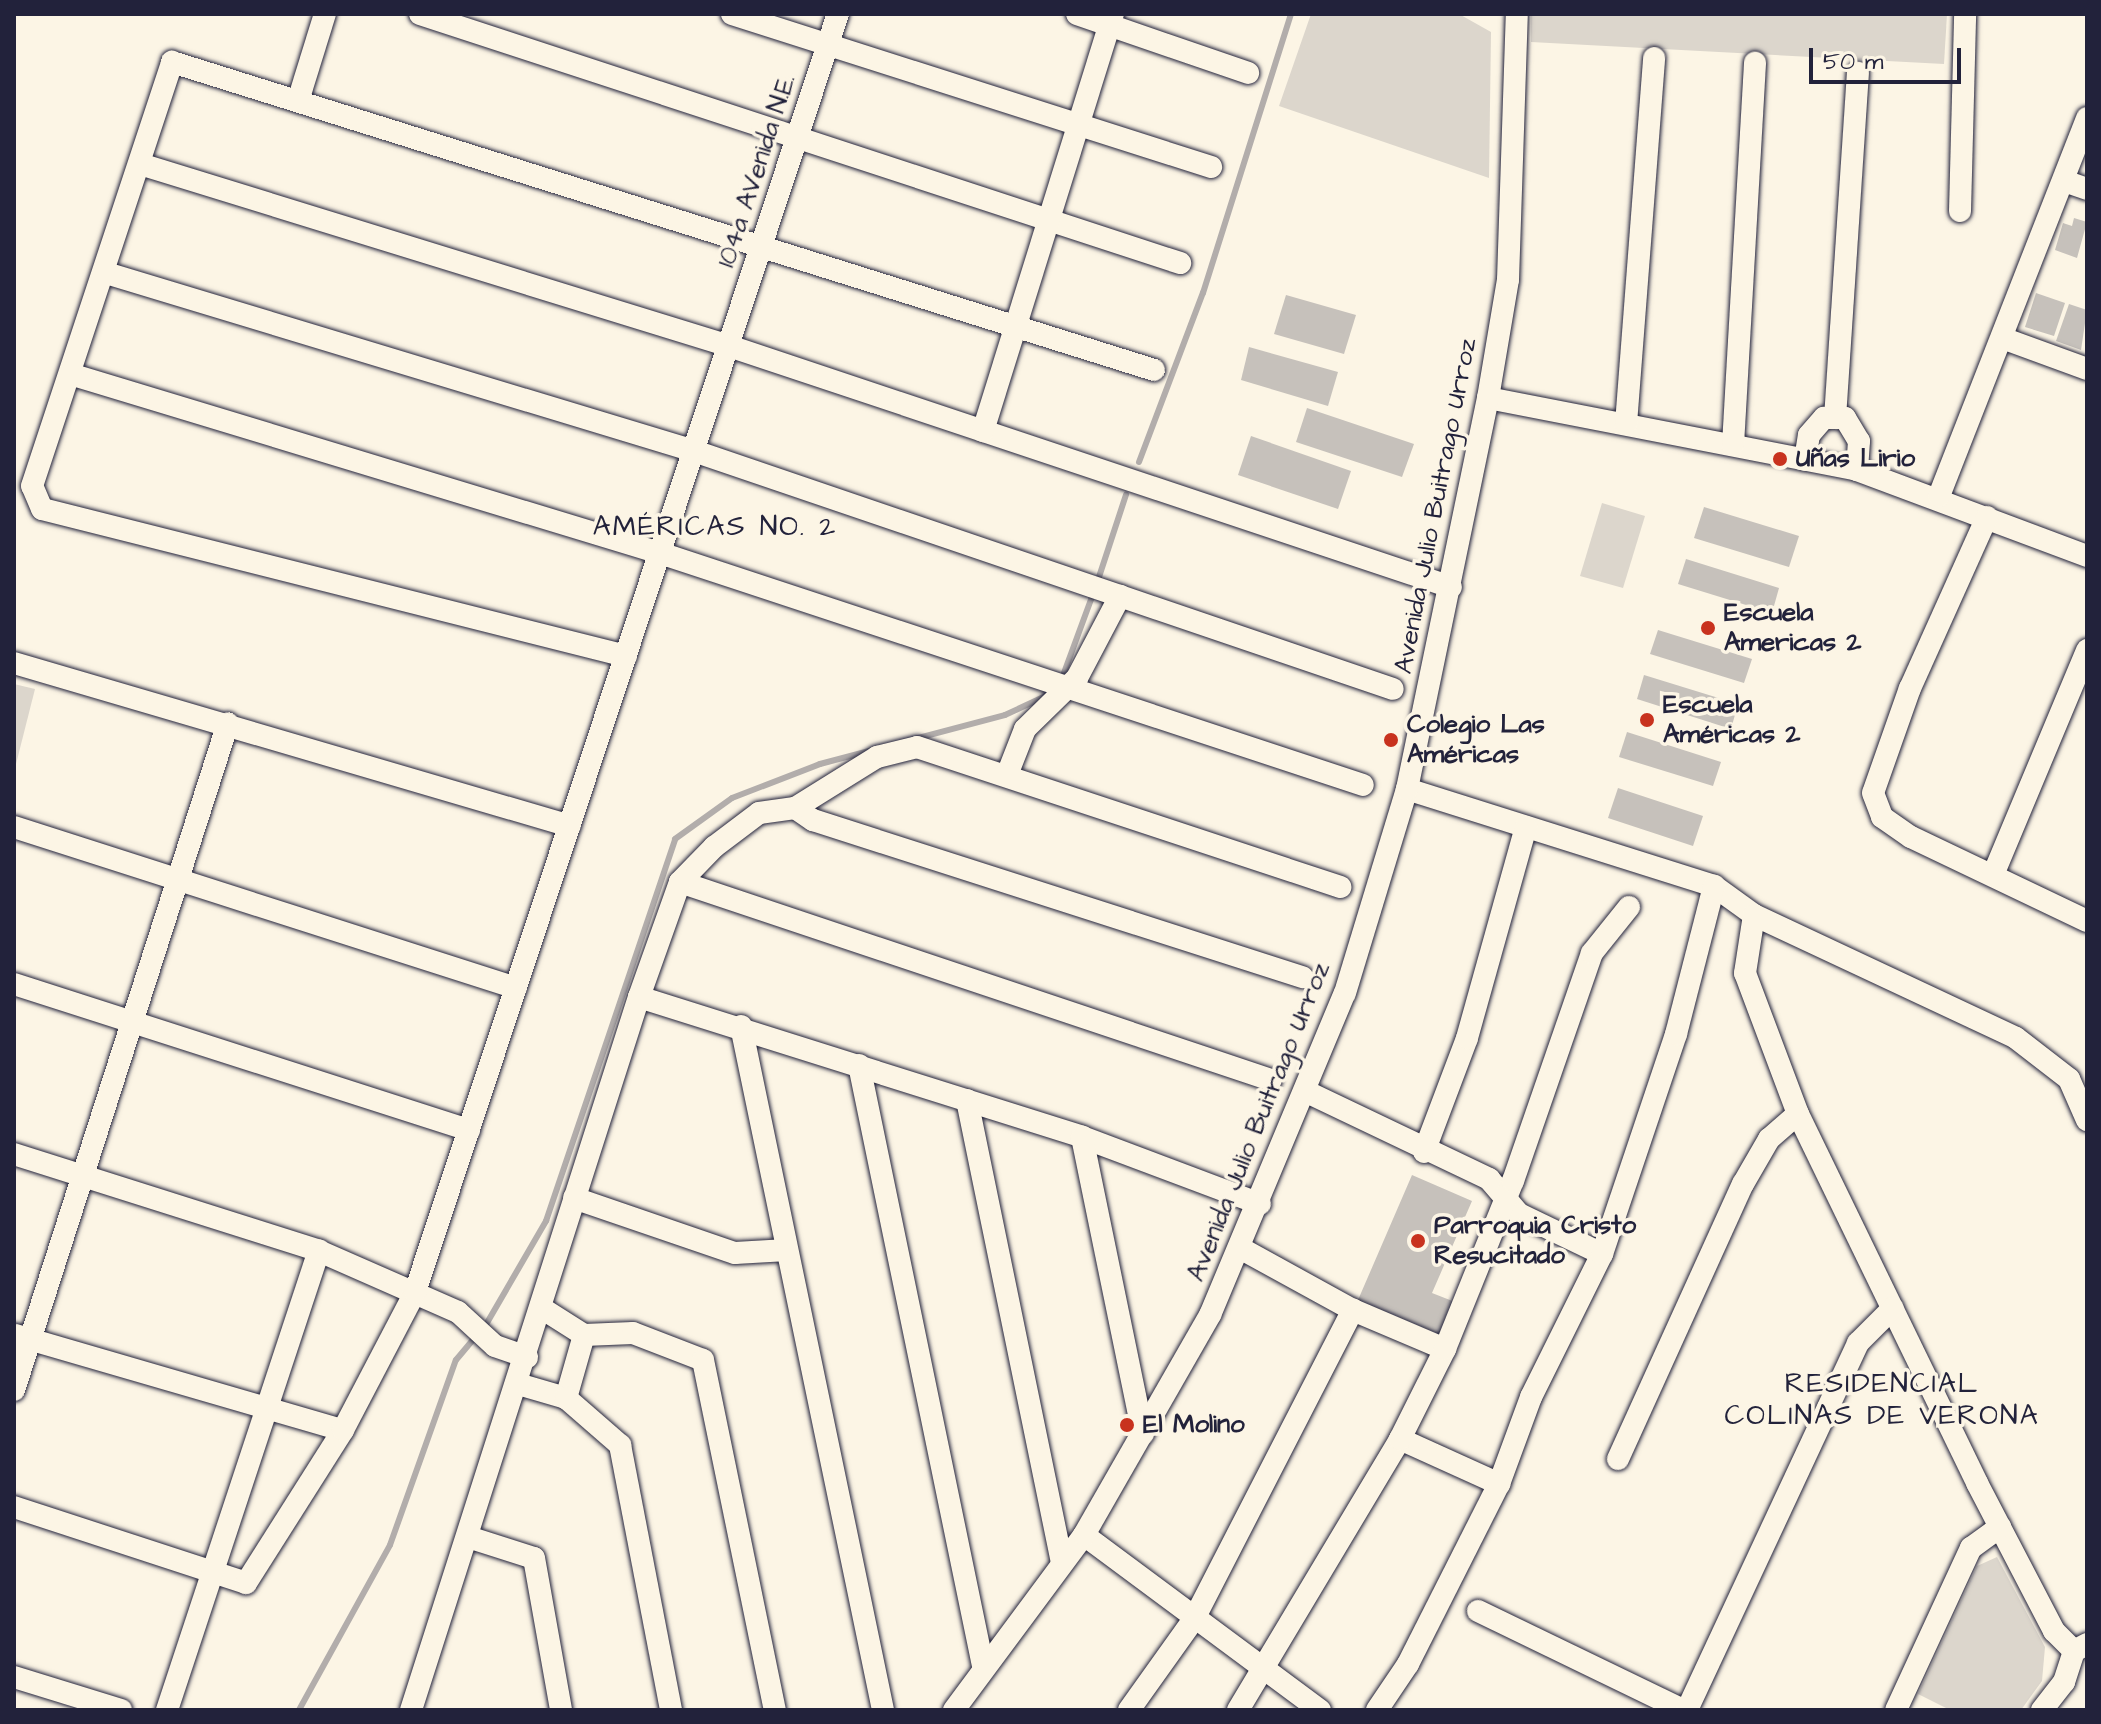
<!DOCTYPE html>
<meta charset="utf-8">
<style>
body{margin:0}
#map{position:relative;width:2101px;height:1724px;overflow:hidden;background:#fcf5e5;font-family:"Architects Daughter",sans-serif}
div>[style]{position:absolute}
.green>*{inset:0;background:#dcd6cc}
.stream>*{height:6px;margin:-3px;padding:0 3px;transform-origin:3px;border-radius:3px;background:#b2adab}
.building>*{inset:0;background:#c6c1bb}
.roads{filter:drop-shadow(0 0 2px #22223b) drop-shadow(0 0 2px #22223b)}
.minor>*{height:22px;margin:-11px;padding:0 11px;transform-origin:11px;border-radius:11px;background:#fcf5e5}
.dots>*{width:22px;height:22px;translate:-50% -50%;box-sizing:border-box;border:4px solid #fcf5e5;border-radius:50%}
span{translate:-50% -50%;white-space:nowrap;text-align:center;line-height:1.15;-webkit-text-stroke:7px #fcf5e5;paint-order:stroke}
.street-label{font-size:26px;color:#22223b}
.poi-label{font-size:26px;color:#22223b;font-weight:700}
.left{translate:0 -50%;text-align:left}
.neighbourhood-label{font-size:28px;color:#22223b;letter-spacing:2px}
.frame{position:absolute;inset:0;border:16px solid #22223b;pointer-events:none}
.scale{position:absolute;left:1809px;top:48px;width:152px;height:36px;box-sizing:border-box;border:4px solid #22223b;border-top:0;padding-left:10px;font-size:24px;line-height:28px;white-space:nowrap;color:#22223b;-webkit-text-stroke:6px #fcf5e5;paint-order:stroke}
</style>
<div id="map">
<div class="green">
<i style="clip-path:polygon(1311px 14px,1459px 14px,1491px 32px,1489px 178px,1279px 106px)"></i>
<i style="clip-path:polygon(1531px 14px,1947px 14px,1944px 64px,1531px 42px)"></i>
<i style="clip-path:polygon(1602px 503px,1645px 516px,1623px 588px,1580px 576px)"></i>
<i style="clip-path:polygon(14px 684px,35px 689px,14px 772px)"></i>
<i style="clip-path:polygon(1997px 1557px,2045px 1647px,2042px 1681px,2021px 1710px,1950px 1710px,1918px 1694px,1977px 1566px)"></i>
</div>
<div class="stream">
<i style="left:1139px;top:462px;width:181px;rotate:-69.3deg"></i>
<i style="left:1203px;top:293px;width:293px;rotate:-72.5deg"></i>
<i style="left:1097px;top:583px;width:93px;rotate:-71.8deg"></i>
<i style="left:1061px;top:681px;width:93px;rotate:-69.8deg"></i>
<i style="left:484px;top:1328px;width:124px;rotate:-59.9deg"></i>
<i style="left:546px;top:1221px;width:403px;rotate:-71.3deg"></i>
<i style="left:675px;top:839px;width:70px;rotate:-35.7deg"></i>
<i style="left:732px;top:798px;width:94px;rotate:-21.1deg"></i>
<i style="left:820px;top:764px;width:191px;rotate:-14.8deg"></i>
<i style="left:1005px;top:715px;width:45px;rotate:-24.9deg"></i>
<i style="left:299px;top:1710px;width:188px;rotate:-61.1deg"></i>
<i style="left:390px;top:1545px;width:196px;rotate:-70.4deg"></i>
<i style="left:456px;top:1360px;width:31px;rotate:-50deg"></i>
</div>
<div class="building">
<i style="clip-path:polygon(2074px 218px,2087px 222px,2077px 258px,2055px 250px,2063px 223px,2072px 226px)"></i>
<i style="clip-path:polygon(2036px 293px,2065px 303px,2054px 336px,2025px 327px)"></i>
<i style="clip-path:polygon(1286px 295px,1356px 315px,1344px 354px,1274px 334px)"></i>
<i style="clip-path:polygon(2069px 304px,2087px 310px,2081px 350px,2056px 341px)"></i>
<i style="clip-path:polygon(1249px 347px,1338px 372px,1328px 406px,1241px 380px)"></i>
<i style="clip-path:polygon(1307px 408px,1414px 444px,1402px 477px,1296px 442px)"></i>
<i style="clip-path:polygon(1251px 436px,1351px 471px,1338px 509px,1238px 475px)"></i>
<i style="clip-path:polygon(1704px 507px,1799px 536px,1789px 567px,1694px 538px)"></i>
<i style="clip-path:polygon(1686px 559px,1779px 588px,1772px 613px,1678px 584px)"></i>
<i style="clip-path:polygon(1658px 630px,1752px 659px,1744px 683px,1650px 654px)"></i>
<i style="clip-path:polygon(1644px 675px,1738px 704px,1731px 729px,1637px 699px)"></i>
<i style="clip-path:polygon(1627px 732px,1721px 762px,1713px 786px,1619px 757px)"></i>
<i style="clip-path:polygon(1618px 788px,1703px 816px,1693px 846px,1608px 818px)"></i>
<i style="clip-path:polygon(1412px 1175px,1472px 1201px,1432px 1293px,1455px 1302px,1441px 1335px,1358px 1300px)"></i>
</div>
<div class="roads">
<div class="minor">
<i style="left:420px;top:14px;width:800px;rotate:18.14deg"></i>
<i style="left:732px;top:14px;width:503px;rotate:17.71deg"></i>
<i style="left:1077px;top:14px;width:181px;rotate:19deg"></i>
<i style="left:298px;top:101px;width:91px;rotate:-72.8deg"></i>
<i style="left:140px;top:164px;width:616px;rotate:17.17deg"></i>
<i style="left:729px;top:346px;width:761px;rotate:18.46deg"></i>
<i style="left:2064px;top:181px;width:24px;rotate:19deg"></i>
<i style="left:1960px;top:211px;width:197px;rotate:-88.5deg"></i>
<i style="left:106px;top:273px;width:614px;rotate:16.84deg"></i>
<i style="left:694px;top:451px;width:738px;rotate:18.8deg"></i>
<i style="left:2005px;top:339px;width:87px;rotate:20.1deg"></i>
<i style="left:70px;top:374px;width:617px;rotate:16.88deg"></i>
<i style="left:660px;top:553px;width:740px;rotate:18.26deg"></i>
<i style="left:1488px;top:398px;width:376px;rotate:11deg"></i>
<i style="left:1857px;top:470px;width:246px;rotate:20.5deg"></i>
<i style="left:1835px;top:418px;width:346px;rotate:-86.2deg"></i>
<i style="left:1626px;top:424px;width:367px;rotate:-85.6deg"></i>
<i style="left:983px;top:431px;width:437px;rotate:-72.7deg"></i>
<i style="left:1733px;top:445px;width:383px;rotate:-86.7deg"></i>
<i style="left:1805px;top:460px;width:25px;rotate:-81deg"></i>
<i style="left:1809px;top:435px;width:23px;rotate:-49deg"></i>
<i style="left:1824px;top:418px;width:21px"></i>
<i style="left:1845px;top:418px;width:27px;rotate:59deg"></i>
<i style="left:1859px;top:441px;width:29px;rotate:94deg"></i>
<i style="left:1939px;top:496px;width:406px;rotate:-68.6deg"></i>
<i style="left:1987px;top:517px;width:188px;rotate:114.2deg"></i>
<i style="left:1910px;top:688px;width:111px;rotate:109.4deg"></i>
<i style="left:1873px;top:793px;width:26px;rotate:69deg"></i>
<i style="left:1882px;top:817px;width:35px;rotate:35deg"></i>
<i style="left:1911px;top:837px;width:195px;rotate:25.5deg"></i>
<i style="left:626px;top:656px;width:602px;rotate:-165.87deg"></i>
<i style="left:42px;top:509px;width:25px;rotate:-113deg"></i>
<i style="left:32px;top:486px;width:447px;rotate:-71.7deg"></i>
<i style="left:172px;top:62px;width:1029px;rotate:17.41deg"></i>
<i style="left:14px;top:663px;width:579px;rotate:16.34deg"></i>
<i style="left:1007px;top:775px;width:49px;rotate:-68.6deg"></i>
<i style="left:1025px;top:729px;width:73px;rotate:-44.4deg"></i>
<i style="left:1077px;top:678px;width:93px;rotate:-62.3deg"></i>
<i style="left:1407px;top:789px;width:322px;rotate:17.5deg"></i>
<i style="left:1714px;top:886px;width:49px;rotate:35.9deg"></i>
<i style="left:1754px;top:915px;width:289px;rotate:25.1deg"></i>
<i style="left:2016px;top:1038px;width:67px;rotate:37.7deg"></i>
<i style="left:2069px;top:1079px;width:45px;rotate:66.3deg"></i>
<i style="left:795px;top:808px;width:22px;rotate:34deg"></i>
<i style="left:813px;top:820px;width:514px;rotate:17.8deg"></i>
<i style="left:14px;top:827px;width:527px;rotate:17.78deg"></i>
<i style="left:1993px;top:875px;width:244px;rotate:-67.3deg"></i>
<i style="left:680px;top:882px;width:623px;rotate:18.52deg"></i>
<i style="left:1754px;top:915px;width:59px;rotate:98.8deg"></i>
<i style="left:1745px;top:973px;width:151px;rotate:69.4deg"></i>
<i style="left:1798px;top:1114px;width:410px;rotate:64.1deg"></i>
<i style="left:1977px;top:1483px;width:167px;rotate:62.5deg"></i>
<i style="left:2054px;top:1631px;width:28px;rotate:45deg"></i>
<i style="left:14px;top:984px;width:478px;rotate:17.8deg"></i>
<i style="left:639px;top:997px;width:465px;rotate:17.5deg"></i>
<i style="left:1082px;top:1137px;width:190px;rotate:20.6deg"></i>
<i style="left:741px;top:1026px;width:699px;rotate:78.27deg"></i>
<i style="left:859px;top:1065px;width:614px;rotate:78.34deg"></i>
<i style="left:1307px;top:1092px;width:202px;rotate:25.5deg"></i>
<i style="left:1489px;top:1179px;width:46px;rotate:49.4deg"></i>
<i style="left:1519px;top:1214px;width:92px;rotate:25.7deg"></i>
<i style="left:967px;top:1100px;width:472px;rotate:78.4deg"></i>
<i style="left:1082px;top:1137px;width:303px;rotate:78.4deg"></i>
<i style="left:1424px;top:1152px;width:122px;rotate:-69.3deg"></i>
<i style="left:1467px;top:1038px;width:219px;rotate:-74.4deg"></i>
<i style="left:14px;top:1154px;width:320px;rotate:17.6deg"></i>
<i style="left:319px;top:1251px;width:152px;rotate:23.7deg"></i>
<i style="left:458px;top:1312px;width:50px;rotate:42.6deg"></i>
<i style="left:495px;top:1346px;width:34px;rotate:19deg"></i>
<i style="left:574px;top:1198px;width:170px;rotate:18.9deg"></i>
<i style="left:735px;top:1253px;width:52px;rotate:-3.3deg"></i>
<i style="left:1240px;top:1248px;width:129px;rotate:28.8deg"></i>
<i style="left:1353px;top:1310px;width:100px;rotate:23deg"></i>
<i style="left:543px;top:1309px;width:49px;rotate:32.4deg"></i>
<i style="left:584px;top:1335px;width:66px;rotate:105.9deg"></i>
<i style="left:15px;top:1335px;width:341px;rotate:16.2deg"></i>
<i style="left:584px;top:1335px;width:49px;rotate:-2.3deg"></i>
<i style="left:633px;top:1333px;width:75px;rotate:21.1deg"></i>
<i style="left:703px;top:1360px;width:357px;rotate:78.4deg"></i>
<i style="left:518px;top:1384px;width:50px;rotate:16.3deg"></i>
<i style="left:566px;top:1398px;width:72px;rotate:41deg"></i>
<i style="left:620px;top:1445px;width:270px;rotate:79.1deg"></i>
<i style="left:14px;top:1390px;width:700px;rotate:-72.21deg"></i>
<i style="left:1400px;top:1439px;width:109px;rotate:24.4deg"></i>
<i style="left:1618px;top:1459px;width:302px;rotate:-65.6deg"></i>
<i style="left:1743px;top:1184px;width:52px;rotate:-60deg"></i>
<i style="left:1769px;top:1139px;width:38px;rotate:-41deg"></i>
<i style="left:14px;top:1507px;width:244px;rotate:18.1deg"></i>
<i style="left:246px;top:1583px;width:181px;rotate:-57.6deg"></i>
<i style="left:343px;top:1430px;width:156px;rotate:-62.4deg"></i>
<i style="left:415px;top:1292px;width:1346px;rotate:-71.69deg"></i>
<i style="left:1084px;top:1535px;width:294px;rotate:36.6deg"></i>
<i style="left:468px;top:1537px;width:69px;rotate:17.7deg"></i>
<i style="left:534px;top:1558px;width:154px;rotate:79.9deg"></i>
<i style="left:1478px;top:1611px;width:228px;rotate:25.8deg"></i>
<i style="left:14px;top:1677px;width:112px;rotate:17.1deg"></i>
<i style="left:167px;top:1710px;width:484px;rotate:-71.7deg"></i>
<i style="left:411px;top:1710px;width:749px;rotate:-72.27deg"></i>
<i style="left:639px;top:997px;width:122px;rotate:-70.4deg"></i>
<i style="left:680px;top:882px;width:49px;rotate:-45.8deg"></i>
<i style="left:714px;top:847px;width:56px;rotate:-37.1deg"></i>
<i style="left:759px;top:813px;width:36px;rotate:-8deg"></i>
<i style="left:795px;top:808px;width:97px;rotate:-31.9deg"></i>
<i style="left:877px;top:757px;width:41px;rotate:-14deg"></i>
<i style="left:917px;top:747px;width:446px;rotate:18.3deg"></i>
<i style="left:954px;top:1710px;width:218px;rotate:-53.4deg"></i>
<i style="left:1084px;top:1535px;width:254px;rotate:-60.2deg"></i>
<i style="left:1210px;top:1315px;width:349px;rotate:-67.3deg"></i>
<i style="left:1345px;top:993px;width:213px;rotate:-73.1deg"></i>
<i style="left:1407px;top:789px;width:399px;rotate:-78.3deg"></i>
<i style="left:1488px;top:398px;width:120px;rotate:-80.4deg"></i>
<i style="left:1508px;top:280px;width:266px;rotate:-88.1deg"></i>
<i style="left:1129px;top:1710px;width:112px;rotate:-54.5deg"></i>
<i style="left:1194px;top:1619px;width:348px;rotate:-62.8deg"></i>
<i style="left:1238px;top:1710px;width:316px;rotate:-59.1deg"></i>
<i style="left:1400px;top:1439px;width:101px;rotate:-63.4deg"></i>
<i style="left:1445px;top:1349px;width:181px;rotate:-68deg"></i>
<i style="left:1513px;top:1181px;width:241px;rotate:-70.9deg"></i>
<i style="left:1592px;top:953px;width:59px;rotate:-51.2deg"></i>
<i style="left:1377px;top:1710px;width:55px;rotate:-56deg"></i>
<i style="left:1408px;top:1664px;width:202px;rotate:-63.2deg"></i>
<i style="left:1499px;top:1484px;width:93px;rotate:-69.8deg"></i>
<i style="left:1531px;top:1397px;width:160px;rotate:-63.6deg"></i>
<i style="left:1602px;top:1254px;width:232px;rotate:-71.4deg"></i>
<i style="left:1676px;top:1034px;width:153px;rotate:-75.6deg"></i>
<i style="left:1687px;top:1710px;width:405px;rotate:-65deg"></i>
<i style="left:1858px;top:1343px;width:49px;rotate:-45deg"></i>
<i style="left:1896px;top:1710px;width:179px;rotate:-65.2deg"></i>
<i style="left:1971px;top:1548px;width:36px;rotate:-36deg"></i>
<i style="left:2042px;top:1710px;width:36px;rotate:-52deg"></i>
<i style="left:2064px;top:1682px;width:33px;rotate:-72deg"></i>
<i style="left:2074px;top:1651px;width:15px;rotate:-28deg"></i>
</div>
</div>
<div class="dots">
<i style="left:1780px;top:459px;background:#c8321e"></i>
<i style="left:1708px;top:628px;background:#c8321e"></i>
<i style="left:1647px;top:720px;background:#c8321e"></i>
<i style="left:1391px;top:740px;background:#c8321e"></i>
<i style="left:1418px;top:1241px;background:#c8321e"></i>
<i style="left:1127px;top:1425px;background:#c8321e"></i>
</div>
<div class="street-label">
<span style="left:757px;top:171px;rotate:-72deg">104a AVenida N.E.</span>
<span style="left:1436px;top:506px;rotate:-79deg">Avenida Julio Buitrago Urroz</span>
<span style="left:1259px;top:1122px;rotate:-68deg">Avenida Julio Buitrago Urroz</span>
</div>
<div class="poi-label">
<span class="left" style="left:1796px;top:459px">Uñas Lirio</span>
<span class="left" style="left:1724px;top:628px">Escuela<br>Americas 2</span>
<span class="left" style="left:1663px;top:720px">Escuela<br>Américas 2</span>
<span class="left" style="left:1407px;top:740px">Colegio Las<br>Américas</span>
<span class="left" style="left:1434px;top:1241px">Parroquia Cristo<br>Resucitado</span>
<span class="left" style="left:1143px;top:1425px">El Molino</span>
</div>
<div class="neighbourhood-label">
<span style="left:715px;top:527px">AMÉRICAS NO. 2</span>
<span style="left:1882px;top:1400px">RESIDENCIAL<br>COLINAS DE VERONA</span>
</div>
<div class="frame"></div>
<div class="scale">50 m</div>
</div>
